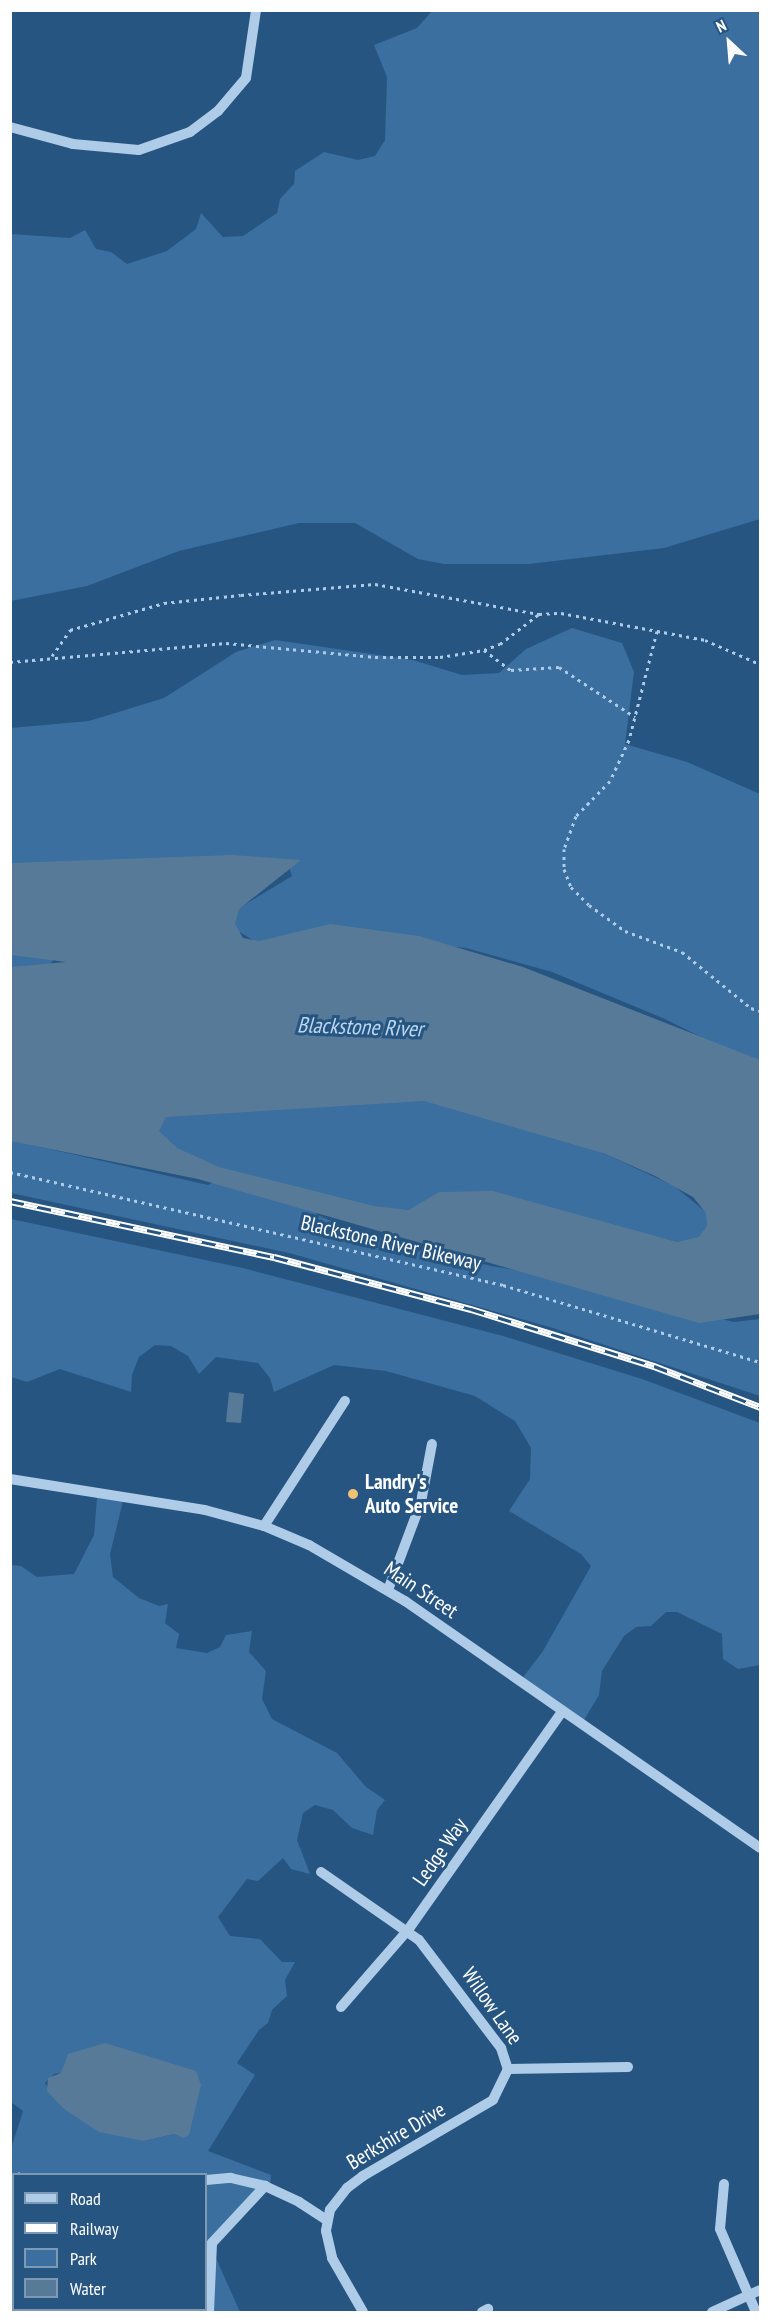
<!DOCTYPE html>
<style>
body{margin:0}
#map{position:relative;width:771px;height:2323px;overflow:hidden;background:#265582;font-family:"PT Sans Narrow",sans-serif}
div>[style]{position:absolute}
.green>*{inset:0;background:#3a6f9f}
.water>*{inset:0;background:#587a99}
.path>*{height:3px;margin-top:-1.5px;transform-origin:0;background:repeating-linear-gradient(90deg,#aecce7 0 3px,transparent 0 7.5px)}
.minor>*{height:10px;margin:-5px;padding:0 5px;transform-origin:5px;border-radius:5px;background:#aecce7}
.rail>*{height:7px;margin-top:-3.5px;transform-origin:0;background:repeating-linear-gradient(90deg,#265582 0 14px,#fff 0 28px);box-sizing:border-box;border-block:2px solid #fff}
.dots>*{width:16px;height:16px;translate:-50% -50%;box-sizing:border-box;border:3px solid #265582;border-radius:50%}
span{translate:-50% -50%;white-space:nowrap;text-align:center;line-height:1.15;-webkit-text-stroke:6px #265582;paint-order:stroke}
.street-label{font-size:21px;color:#fff}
.poi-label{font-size:21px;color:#fff;font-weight:700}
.left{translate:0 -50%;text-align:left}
.water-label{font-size:22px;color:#b9d6ee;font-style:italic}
.frame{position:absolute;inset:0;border:12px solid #fff;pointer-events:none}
.legend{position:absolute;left:12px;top:2173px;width:195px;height:138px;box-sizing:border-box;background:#265582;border:2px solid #7d99b4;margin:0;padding:8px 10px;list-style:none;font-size:18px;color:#fff}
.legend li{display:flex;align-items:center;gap:12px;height:30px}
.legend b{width:30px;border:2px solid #7d99b4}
.north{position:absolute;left:699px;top:12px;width:60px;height:60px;-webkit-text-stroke:4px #265582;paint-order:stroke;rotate:334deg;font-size:16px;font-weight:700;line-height:24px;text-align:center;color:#fff}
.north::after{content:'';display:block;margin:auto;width:21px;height:27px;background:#fff;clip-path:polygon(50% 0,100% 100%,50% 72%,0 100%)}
</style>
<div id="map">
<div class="green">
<i style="clip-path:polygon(432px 11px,760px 11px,760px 519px,664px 548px,529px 564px,444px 564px,418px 559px,355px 523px,299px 523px,179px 551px,87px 586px,11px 601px,11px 234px,70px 238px,85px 230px,96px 249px,111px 252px,127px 264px,167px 251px,196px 229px,201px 213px,223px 237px,243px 236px,277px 213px,280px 199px,294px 184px,295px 171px,324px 152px,358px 160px,375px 156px,385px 140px,387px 77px,374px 45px,417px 28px)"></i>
<i style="clip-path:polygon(572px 628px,622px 643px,634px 672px,625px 744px,687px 762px,760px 794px,760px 1082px,705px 1039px,665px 1019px,552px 972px,466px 948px,398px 941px,257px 943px,232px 927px,236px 910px,292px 876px,289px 867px,11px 881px,11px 728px,89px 721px,164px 698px,236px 652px,275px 640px,413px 660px,462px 675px,499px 673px,526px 649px)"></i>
<i style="clip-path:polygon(10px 942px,49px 956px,53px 961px,48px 966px,11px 970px)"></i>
<i style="clip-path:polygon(417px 1095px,575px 1140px,674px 1186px,717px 1221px,714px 1237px,677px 1242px,589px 1223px,517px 1198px,409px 1210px,307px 1201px,318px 1215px,355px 1232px,491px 1266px,537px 1273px,734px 1322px,760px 1319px,760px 1396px,553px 1328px,289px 1253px,11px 1193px,10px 1140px,208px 1185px,221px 1178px,127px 1123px,156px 1107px)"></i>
<i style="clip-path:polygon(11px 1219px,243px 1268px,503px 1336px,642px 1379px,760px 1423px,760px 1665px,738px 1669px,723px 1659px,722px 1634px,677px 1612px,666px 1612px,651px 1626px,636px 1627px,624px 1636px,602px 1671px,599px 1695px,581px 1725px,518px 1684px,543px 1651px,591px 1566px,581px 1554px,509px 1511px,530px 1479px,531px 1448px,515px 1421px,475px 1396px,386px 1371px,334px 1365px,274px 1392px,270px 1378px,258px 1363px,216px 1357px,199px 1374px,188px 1356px,171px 1346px,155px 1345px,139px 1357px,132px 1375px,131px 1392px,60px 1369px,27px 1382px,11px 1377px)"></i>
<i style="clip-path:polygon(evenodd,97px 1497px,123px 1501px,110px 1554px,113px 1577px,139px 1598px,159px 1606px,168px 1604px,165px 1623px,179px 1634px,176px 1648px,207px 1653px,220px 1647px,226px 1635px,252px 1631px,249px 1652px,266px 1671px,262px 1699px,272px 1719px,337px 1753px,366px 1787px,385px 1800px,377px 1810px,373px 1835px,352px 1828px,333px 1810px,315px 1805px,303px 1813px,297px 1840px,310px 1874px,291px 1869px,283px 1858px,258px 1881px,247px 1879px,218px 1917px,230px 1936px,260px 1939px,282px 1962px,295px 1962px,285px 1980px,287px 1996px,272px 2010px,268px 2023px,259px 2030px,237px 2063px,255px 2075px,208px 2151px,271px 2175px,270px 2188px,215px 2245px,215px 2256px,240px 2312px,11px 2312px,11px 2149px,23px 2111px,11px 2102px,11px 1565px,21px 1566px,37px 1577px,74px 1574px,94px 1535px,97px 1497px,61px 2073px,183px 2138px,174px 2134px,144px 2141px,64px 2109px,45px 2083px,54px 2074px,61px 2073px,97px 1497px,14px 2174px,206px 2174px,206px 2310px,14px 2310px,14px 2174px)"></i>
</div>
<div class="water">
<i style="clip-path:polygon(evenodd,233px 855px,301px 860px,239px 909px,235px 924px,243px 938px,259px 941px,330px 924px,419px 936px,523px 967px,760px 1060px,760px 1314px,699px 1323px,198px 1179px,11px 1141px,11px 967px,66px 962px,11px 955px,11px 863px,233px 855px,424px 1101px,603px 1153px,655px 1176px,693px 1197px,706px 1213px,707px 1226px,699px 1237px,677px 1242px,493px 1191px,439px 1192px,409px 1210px,374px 1206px,219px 1167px,177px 1148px,159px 1131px,166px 1117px,424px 1101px)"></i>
<i style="clip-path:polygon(229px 1392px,244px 1394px,241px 1423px,226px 1422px)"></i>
<i style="clip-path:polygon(105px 2043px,196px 2071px,201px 2085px,189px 2135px,183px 2138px,174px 2134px,144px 2141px,99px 2132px,64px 2109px,47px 2091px,48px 2078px,61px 2073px,68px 2054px)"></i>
</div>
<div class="path">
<i style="left:657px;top:631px;width:113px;rotate:104.4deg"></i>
<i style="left:629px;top:740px;width:45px;rotate:114.9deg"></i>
<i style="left:610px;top:781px;width:49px;rotate:134.2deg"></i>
<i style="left:576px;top:816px;width:35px;rotate:110deg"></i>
<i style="left:564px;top:849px;width:20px;rotate:90deg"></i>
<i style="left:564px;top:869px;width:19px;rotate:69deg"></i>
<i style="left:571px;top:887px;width:25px;rotate:45deg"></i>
<i style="left:589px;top:905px;width:44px;rotate:35.8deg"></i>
<i style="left:625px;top:931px;width:61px;rotate:20.2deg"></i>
<i style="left:682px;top:952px;width:89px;rotate:39.1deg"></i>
<i style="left:751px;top:1008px;width:9px;rotate:18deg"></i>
<i style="left:484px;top:650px;width:34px;rotate:37deg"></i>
<i style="left:511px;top:670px;width:48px;rotate:-3.6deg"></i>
<i style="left:559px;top:667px;width:91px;rotate:33.3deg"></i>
<i style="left:52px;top:656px;width:32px;rotate:-55deg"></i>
<i style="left:70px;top:630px;width:98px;rotate:-16deg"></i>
<i style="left:164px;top:603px;width:77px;rotate:-5.9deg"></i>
<i style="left:241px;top:595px;width:134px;rotate:-4.7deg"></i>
<i style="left:375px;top:584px;width:167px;rotate:10.4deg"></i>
<i style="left:10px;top:662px;width:217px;rotate:-5deg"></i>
<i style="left:226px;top:643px;width:150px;rotate:5.4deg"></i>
<i style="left:375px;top:657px;width:65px"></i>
<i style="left:440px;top:657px;width:45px;rotate:-9deg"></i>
<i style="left:484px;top:650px;width:17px;rotate:-21deg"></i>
<i style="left:500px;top:644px;width:49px;rotate:-37.6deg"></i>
<i style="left:539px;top:614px;width:22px;rotate:-3deg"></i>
<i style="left:561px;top:613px;width:147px;rotate:10.6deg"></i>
<i style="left:705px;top:640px;width:60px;rotate:23.6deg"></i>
<i style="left:10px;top:1172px;width:506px;rotate:12.91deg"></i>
<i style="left:503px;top:1285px;width:268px;rotate:16.7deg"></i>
<i style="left:19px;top:2174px;width:2px;rotate:-63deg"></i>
<i style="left:10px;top:2195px;width:8px;rotate:-60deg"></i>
<i style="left:10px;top:2236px;width:11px;rotate:68deg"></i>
</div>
<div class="minor">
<i style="left:10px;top:127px;width:65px;rotate:15.1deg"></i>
<i style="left:73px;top:144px;width:66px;rotate:5.2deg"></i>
<i style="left:139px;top:150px;width:54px;rotate:-19.4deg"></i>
<i style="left:190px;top:132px;width:35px;rotate:-37deg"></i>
<i style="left:218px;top:111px;width:43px;rotate:-49.7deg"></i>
<i style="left:246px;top:78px;width:69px;rotate:-81.6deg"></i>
<i style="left:10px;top:1479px;width:197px;rotate:9deg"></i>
<i style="left:205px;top:1510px;width:61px;rotate:15.2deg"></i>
<i style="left:264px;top:1526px;width:49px;rotate:22.9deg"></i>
<i style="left:309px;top:1545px;width:111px;rotate:30.3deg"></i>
<i style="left:405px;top:1601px;width:432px;rotate:34.8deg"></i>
<i style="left:264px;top:1526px;width:149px;rotate:-57.1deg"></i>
<i style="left:388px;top:1590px;width:94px;rotate:-69.4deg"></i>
<i style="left:421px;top:1502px;width:59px;rotate:-79.3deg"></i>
<i style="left:321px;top:1872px;width:119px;rotate:34.8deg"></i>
<i style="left:419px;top:1940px;width:136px;rotate:52.8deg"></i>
<i style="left:501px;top:2048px;width:22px;rotate:72deg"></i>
<i style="left:508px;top:2069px;width:34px;rotate:116deg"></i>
<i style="left:493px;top:2100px;width:151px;rotate:149.7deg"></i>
<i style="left:363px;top:2176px;width:20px;rotate:143deg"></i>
<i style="left:347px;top:2188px;width:28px;rotate:128deg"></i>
<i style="left:330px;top:2210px;width:21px;rotate:101deg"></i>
<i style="left:326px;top:2231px;width:28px;rotate:77deg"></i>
<i style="left:332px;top:2258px;width:62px;rotate:60.1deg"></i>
<i style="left:341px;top:2007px;width:102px;rotate:-49deg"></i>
<i style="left:408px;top:1930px;width:266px;rotate:-54.8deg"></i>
<i style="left:508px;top:2069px;width:120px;rotate:-1deg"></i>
<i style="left:206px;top:2180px;width:25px;rotate:-5deg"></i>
<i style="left:231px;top:2178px;width:35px;rotate:13deg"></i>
<i style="left:265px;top:2186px;width:38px;rotate:25deg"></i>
<i style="left:299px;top:2202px;width:33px;rotate:33deg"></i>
<i style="left:724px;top:2184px;width:45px;rotate:95.1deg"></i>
<i style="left:720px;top:2229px;width:90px;rotate:66.6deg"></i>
<i style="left:209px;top:2312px;width:69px;rotate:-87.5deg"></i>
<i style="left:212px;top:2243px;width:78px;rotate:-47.1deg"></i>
<i style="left:482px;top:2312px;width:7px;rotate:-27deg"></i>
<i style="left:712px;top:2312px;width:53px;rotate:-24.6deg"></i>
</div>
<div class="rail">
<i style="left:10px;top:1201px;width:270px;rotate:12deg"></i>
<i style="left:274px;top:1257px;width:204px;rotate:14.8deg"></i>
<i style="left:471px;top:1309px;width:192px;rotate:17.3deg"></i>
<i style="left:654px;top:1366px;width:114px;rotate:21.1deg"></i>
</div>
<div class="dots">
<i style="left:353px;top:1494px;background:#f0c273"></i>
</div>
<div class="street-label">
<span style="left:391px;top:1243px;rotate:13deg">Blackstone River Bikeway</span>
<span style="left:421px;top:1590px;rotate:34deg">Main Street</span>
<span style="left:440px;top:1852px;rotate:-55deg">Ledge Way</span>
<span style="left:492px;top:2006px;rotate:55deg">Willow Lane</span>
<span style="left:396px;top:2136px;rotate:-31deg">Berkshire Drive</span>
</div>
<div class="poi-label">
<span class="left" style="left:365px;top:1494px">Landry's<br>Auto Service</span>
</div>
<div class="water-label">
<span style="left:360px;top:1027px;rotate:2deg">Blackstone River</span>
</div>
<div class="frame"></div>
<ul class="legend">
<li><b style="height:8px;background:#aecce7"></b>Road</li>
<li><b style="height:8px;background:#fff"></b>Railway</li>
<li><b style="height:16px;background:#3a6f9f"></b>Park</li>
<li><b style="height:16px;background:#587a99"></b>Water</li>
</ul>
<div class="north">N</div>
</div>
